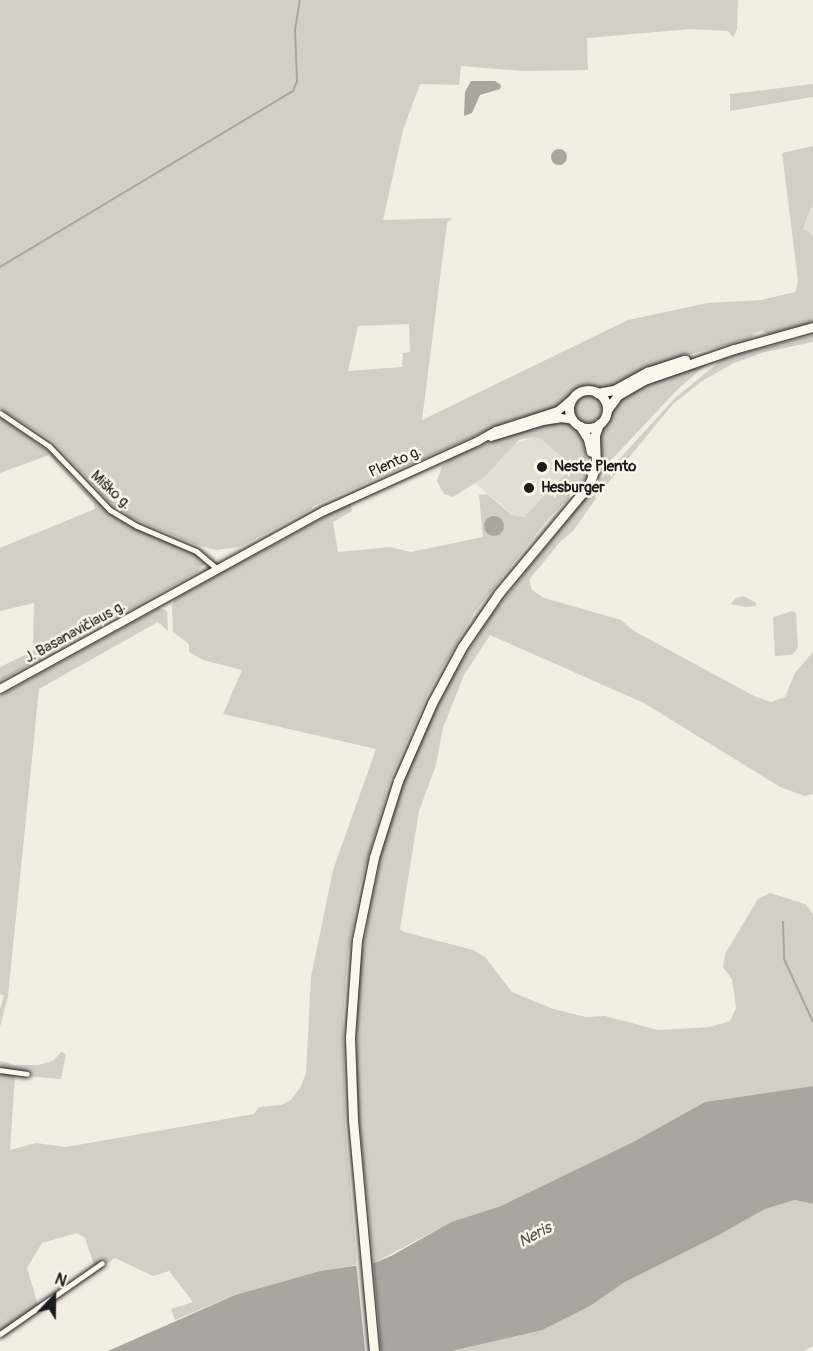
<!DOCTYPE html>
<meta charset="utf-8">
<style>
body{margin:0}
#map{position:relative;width:813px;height:1351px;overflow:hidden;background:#f2eee4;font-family:Pangolin,sans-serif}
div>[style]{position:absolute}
.built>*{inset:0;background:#e2ded5}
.green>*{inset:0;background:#d2cfc6}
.round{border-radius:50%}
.water>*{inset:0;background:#a9a6a0}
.pier>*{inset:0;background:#f2eee4}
.stream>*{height:2px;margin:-1px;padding:0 1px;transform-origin:1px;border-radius:1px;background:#a9a6a0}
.roads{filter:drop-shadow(0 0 2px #1c1c1c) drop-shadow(0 0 2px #1c1c1c)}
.minor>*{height:5px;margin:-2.5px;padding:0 2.5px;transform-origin:2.5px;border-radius:2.5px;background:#fbf7ec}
.secondary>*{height:8px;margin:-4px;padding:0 4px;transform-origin:4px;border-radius:4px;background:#fbf7ec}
.trunk>*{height:9px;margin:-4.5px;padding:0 4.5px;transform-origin:4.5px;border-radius:4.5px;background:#fbf7ec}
.trunk>.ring{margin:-4.5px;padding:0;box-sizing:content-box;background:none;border:9px solid #fbf7ec;border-radius:50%}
.dots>*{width:16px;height:16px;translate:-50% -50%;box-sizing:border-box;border:3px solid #fbf7ec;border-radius:50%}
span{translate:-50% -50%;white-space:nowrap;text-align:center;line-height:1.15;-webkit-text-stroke:5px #fbf7ec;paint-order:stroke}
.street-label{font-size:15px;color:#1c1c1c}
.poi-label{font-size:15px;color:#1c1c1c;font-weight:700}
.left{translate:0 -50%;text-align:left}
.water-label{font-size:16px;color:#545351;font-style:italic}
.north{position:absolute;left:24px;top:1267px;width:60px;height:60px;-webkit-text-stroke:4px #fbf7ec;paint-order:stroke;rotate:22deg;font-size:16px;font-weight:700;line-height:24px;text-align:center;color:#1c1c1c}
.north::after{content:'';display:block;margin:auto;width:21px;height:27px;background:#1c1c1c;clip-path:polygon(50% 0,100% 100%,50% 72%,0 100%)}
</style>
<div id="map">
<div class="built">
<i style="clip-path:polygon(813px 203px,813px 235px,803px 230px)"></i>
<i style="clip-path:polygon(534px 437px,541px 439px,564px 459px,567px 470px,529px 515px,517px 518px,476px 484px,513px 444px)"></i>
</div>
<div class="green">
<i style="clip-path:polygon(evenodd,0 0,738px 0,737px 29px,733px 37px,728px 31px,691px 29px,587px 38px,588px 70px,523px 71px,461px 66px,459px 85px,420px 84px,403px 130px,383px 220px,452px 218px,447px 223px,422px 420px,628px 320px,708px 303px,761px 300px,795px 292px,798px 281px,782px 153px,813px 146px,813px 203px,803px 229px,813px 235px,813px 322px,768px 334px,762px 331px,755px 333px,751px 338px,680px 357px,609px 388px,585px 386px,578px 388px,565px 403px,554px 409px,511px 420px,313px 506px,311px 509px,240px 547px,215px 550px,194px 544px,130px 517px,110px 503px,53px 441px,0 408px,0 0,409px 324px,410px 352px,403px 353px,402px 367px,348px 371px,358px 326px,409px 324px)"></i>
<i style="clip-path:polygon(813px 84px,813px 97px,730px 111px,730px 94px)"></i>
<i style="clip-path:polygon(813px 335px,813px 342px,765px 352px,734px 363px,702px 381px,673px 404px,600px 493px,573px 531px,560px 542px,529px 580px,532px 590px,544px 598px,621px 620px,634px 631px,754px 696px,771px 702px,785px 697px,795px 673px,813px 652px,813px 794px,805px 796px,780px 787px,644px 703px,490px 635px,464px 675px,443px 728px,436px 765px,419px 811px,400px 929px,404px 932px,473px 950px,485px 957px,512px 992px,553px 1009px,586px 1017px,605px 1016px,658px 1030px,710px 1027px,730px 1021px,736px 1008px,732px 979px,723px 967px,725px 954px,758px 899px,770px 893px,805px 904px,813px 914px,813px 1086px,705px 1102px,633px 1142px,501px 1206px,451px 1222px,374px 1263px,357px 1099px,357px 1007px,361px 958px,382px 851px,405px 778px,430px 720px,459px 666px,492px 614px,593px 488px,675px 398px,724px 358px)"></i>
<i style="clip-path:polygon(709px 362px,677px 390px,599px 473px,599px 434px,607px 424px,611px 408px,618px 398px,655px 380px)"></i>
<i class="round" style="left:575px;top:396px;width:26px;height:26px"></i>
<i style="clip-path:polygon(0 417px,51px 453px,77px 483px,119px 520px,196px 555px,205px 563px,197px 572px,0 681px,0 667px,33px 651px,34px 603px,0 611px,0 548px,95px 509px,94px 504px,49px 455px,0 473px)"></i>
<i style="clip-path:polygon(555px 421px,568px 423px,579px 431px,589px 466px,588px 474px,582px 484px,548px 519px,474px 613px,429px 691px,390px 780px,359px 889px,348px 953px,343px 1017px,345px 1122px,357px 1265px,320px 1271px,235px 1295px,175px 1320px,171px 1309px,193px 1302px,169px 1271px,153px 1276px,115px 1258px,96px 1271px,85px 1238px,77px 1233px,42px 1243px,27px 1268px,38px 1305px,0 1331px,0 1061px,15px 1065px,38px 1065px,53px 1061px,61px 1052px,66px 1054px,61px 1079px,15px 1075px,10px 1150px,36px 1143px,66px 1147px,254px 1114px,259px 1107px,281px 1105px,291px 1100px,301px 1086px,306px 1073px,311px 977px,333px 870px,376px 749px,223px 714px,242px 670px,203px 660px,189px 652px,189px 644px,173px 632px,172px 606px,175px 599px,350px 503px,352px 511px,333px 522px,338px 552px,390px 547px,411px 552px,483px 537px,479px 495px,487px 494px,512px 515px,524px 517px,564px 475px,567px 470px,564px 459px,541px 439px,534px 437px,519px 440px,483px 478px,453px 497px,444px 494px,437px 481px,442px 466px,450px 459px,509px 434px)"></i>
<i style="clip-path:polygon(744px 596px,756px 603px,756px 606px,745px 607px,731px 604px,736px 598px)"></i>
<i style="clip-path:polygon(159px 608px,167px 611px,168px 631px,158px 622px,39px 689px,8px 996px,0 1027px,0 1009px,4px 995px,0 994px,0 696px)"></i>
<i style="clip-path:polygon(792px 611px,796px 613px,798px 648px,792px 655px,775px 656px,773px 617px)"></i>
<i style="clip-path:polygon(795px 1200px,813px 1204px,813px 1346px,804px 1351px,452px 1351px,494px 1341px,590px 1306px,625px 1282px,719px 1235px,765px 1209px)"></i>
</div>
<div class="water">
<i style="clip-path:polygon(471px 81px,495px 81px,501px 85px,500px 89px,480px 95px,472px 113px,464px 116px,465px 92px)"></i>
<i class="round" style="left:551px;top:149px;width:16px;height:16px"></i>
<i class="round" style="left:484px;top:516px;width:20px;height:20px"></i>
<i style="clip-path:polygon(813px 1086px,813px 1204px,795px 1200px,765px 1209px,719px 1235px,625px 1282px,590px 1306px,542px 1330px,452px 1351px,108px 1351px,235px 1295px,320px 1271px,374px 1263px,391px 1256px,451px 1222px,501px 1206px,633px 1142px,705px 1102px)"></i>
</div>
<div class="pier">
<i style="clip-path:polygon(373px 1260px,381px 1351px,365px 1351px,356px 1262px)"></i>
</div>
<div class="stream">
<i style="left:0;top:267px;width:342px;rotate:-31deg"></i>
<i style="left:293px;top:91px;width:11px;rotate:-68deg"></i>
<i style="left:297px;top:81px;width:51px;rotate:-92.2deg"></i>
<i style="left:295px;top:30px;width:30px;rotate:-81deg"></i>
<i style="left:783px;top:922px;width:37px;rotate:88deg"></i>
<i style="left:784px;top:959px;width:69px;rotate:65.3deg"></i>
</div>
<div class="roads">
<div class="minor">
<i style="left:0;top:413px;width:59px;rotate:34deg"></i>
<i style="left:49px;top:446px;width:88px;rotate:46.4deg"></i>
<i style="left:110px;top:510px;width:31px;rotate:31deg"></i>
<i style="left:137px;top:526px;width:64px;rotate:23deg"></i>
<i style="left:196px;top:551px;width:26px;rotate:40deg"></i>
<i style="left:0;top:1070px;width:27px;rotate:8deg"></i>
<i style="left:0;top:1334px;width:124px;rotate:-34.8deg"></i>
</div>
<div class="secondary">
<i style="left:491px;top:437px;width:54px;rotate:-17.1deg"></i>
<i style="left:543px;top:421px;width:18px;rotate:-9deg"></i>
<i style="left:561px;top:418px;width:12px;rotate:9deg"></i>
<i style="left:0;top:689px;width:370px;rotate:-28.8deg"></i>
<i style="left:324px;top:511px;width:169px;rotate:-24.4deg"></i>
<i style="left:478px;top:441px;width:21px;rotate:-29deg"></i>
<i style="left:496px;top:431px;width:65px;rotate:-17.9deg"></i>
<i style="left:558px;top:411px;width:17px;rotate:-40deg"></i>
</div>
<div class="trunk">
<i class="ring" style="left:569px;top:390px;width:29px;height:29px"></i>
<i style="left:597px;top:393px;width:17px;rotate:-10deg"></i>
<i style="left:614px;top:390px;width:38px;rotate:-29deg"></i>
<i style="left:647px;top:372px;width:40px;rotate:-18deg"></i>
<i style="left:607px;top:410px;width:19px;rotate:-54deg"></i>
<i style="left:618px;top:395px;width:30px;rotate:-30deg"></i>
<i style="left:644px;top:380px;width:95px;rotate:-19deg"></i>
<i style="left:734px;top:349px;width:82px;rotate:-15.6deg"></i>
<i style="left:580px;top:426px;width:15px;rotate:58deg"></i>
<i style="left:588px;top:439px;width:13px;rotate:77deg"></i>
<i style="left:374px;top:1351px;width:232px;rotate:-95.2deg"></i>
<i style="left:353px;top:1120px;width:83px;rotate:-92.1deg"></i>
<i style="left:350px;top:1037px;width:97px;rotate:-85.9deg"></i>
<i style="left:357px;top:940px;width:85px;rotate:-78.4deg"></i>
<i style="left:374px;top:857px;width:80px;rotate:-72.5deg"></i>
<i style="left:398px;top:781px;width:85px;rotate:-66.4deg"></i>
<i style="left:432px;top:703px;width:64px;rotate:-61.8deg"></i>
<i style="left:462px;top:647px;width:65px;rotate:-55.6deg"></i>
<i style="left:499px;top:593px;width:141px;rotate:-50.2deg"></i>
<i style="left:589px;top:485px;width:20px;rotate:-70deg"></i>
<i style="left:596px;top:466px;width:31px;rotate:-92deg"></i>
<i style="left:595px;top:435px;width:12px;rotate:-70deg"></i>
</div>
</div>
<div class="dots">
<i style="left:542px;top:467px;background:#1c1c1c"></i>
<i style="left:529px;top:488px;background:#1c1c1c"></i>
</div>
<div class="street-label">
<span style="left:395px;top:462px;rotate:-24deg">Plento g.</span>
<span style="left:111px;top:490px;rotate:42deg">Miško g.</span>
<span style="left:75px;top:632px;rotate:-29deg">J. Basanavičiaus g.</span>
</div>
<div class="poi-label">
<span class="left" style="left:554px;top:467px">Neste Plento</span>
<span class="left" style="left:541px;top:488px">Hesburger</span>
</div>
<div class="water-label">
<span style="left:535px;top:1235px;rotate:-28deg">Neris</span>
</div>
<div class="north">N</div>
</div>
